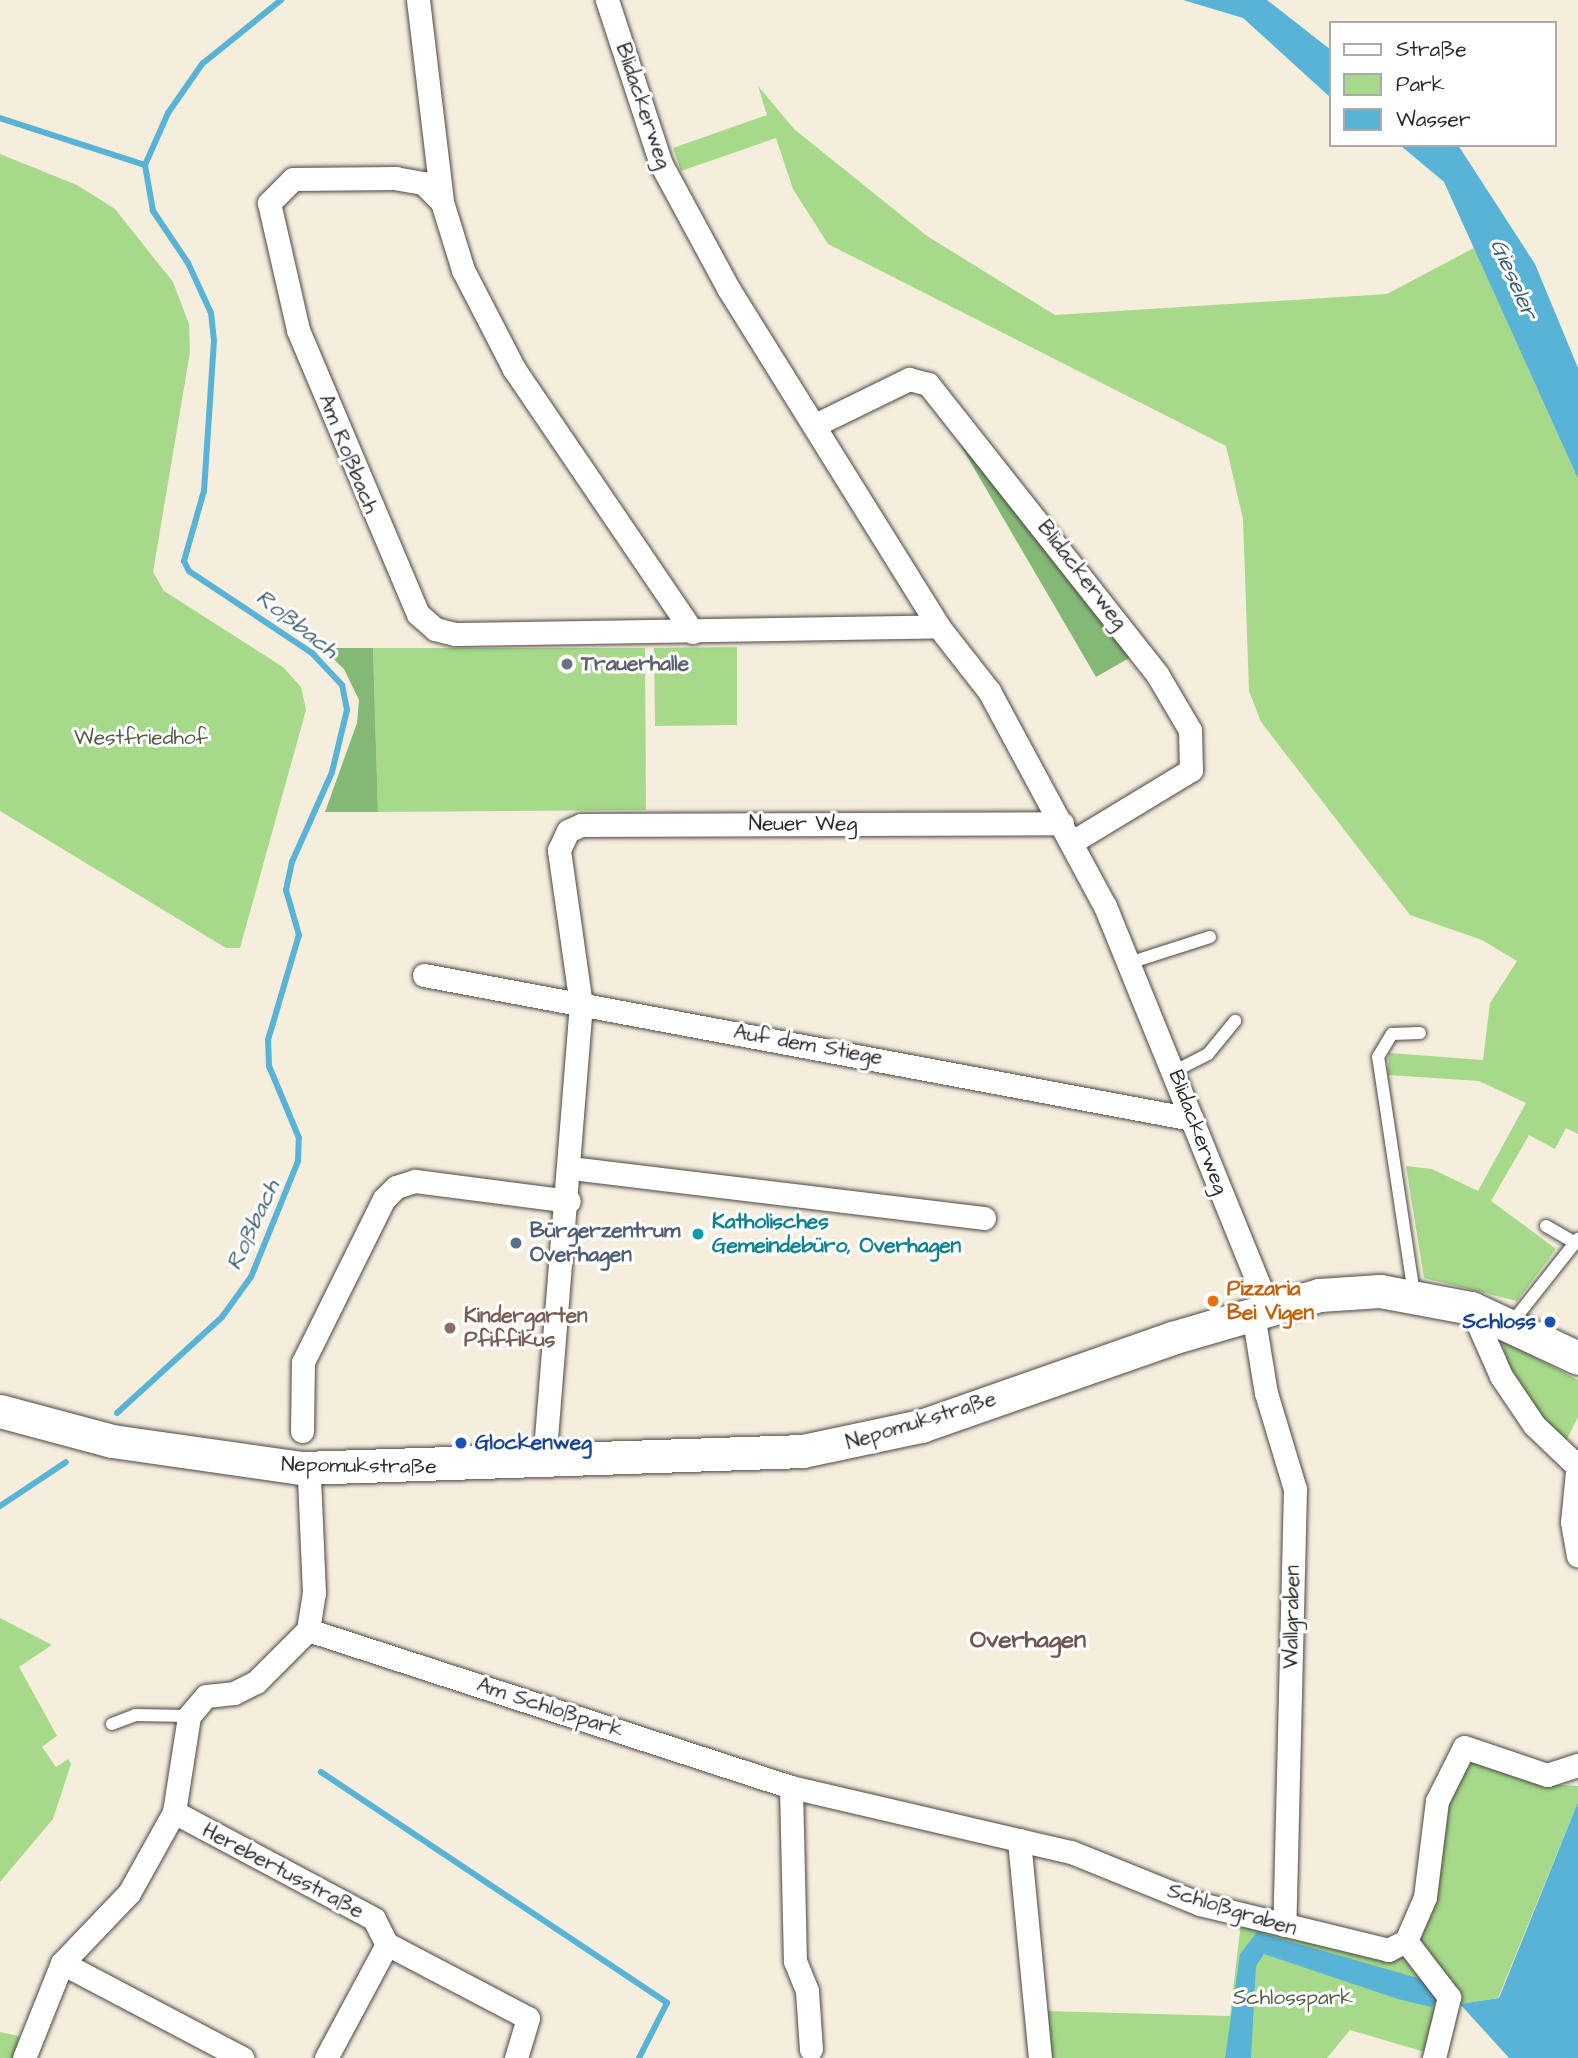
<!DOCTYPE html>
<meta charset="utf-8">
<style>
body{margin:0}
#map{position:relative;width:1578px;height:2058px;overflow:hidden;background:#f6eedd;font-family:"Architects Daughter",sans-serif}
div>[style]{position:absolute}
.green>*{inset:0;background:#a6d989}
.forest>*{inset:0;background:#84b975}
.water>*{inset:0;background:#58b3d6}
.stream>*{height:6px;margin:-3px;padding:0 3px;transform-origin:3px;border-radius:3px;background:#58b3d6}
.roads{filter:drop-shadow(0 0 2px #494846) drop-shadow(0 0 2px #494846)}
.lane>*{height:12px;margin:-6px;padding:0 6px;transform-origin:6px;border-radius:6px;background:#fff}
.street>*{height:23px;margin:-11.5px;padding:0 11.5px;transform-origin:11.5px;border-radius:11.5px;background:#fff}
.secondary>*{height:33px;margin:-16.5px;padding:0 16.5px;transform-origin:16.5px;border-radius:16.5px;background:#fff}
.dots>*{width:19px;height:19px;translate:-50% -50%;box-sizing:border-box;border:4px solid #fff;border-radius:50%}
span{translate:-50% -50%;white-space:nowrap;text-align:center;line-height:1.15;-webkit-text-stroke:6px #fff;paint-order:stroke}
.street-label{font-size:21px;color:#2b2b2b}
.worship-label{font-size:21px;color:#5b616d;font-weight:700}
.left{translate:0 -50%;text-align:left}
.park-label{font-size:21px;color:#505f47}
.culture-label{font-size:21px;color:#0d838f;font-weight:700}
.service-label{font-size:21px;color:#4e5e75;font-weight:700}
.food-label{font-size:21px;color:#c56008;font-weight:700}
.education-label{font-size:21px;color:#785e54;font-weight:700}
.transit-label{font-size:21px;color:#164399;font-weight:700}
.right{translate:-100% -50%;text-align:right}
.water-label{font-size:23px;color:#3d616f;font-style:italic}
.quarter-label{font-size:24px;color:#705552;font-weight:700}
.legend{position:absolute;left:1329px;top:21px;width:228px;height:126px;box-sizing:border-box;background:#fff;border:2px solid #aaa;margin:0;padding:9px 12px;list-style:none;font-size:21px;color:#2b2b2b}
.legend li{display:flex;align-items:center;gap:14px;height:35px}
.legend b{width:35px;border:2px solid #aaa}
</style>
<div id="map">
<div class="green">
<i style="clip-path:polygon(758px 86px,794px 129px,927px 236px,1055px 315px,1387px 294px,1474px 248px,1578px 479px,1578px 1134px,1566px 1128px,1555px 1149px,1529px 1135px,1491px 1201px,1556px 1249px,1517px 1301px,1424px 1278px,1406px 1166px,1432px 1169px,1478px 1191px,1526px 1103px,1479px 1081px,1388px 1075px,1389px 1053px,1483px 1060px,1490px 1003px,1517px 961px,1482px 940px,1410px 915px,1261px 722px,1249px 691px,1243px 519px,1226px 446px,828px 244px,793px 189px,776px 138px,681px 171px,673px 148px,767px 115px)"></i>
<i style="clip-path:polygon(0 154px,77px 185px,115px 209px,173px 282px,189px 324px,190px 352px,153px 572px,164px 591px,283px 667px,301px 687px,306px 710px,240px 948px,226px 948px,0 811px)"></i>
<i style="clip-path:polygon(737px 647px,737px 725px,655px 726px,654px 648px)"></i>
<i style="clip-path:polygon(373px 648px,645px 648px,646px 810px,378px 812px)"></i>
<i style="clip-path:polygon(1502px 1340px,1578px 1380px,1578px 1417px,1565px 1443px,1511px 1379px)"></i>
<i style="clip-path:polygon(0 1618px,52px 1645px,19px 1667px,57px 1736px,42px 1747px,56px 1767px,68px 1759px,71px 1764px,53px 1819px,0 1882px)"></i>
<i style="clip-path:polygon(1470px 1760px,1547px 1784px,1578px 1786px,1578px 1802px,1498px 1998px,1460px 2004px,1445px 2058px,1350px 2030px,1327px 2058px,1051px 2058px,1046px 2011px,1230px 2016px,1241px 1923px,1390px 1960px,1406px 1956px,1431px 1914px,1446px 1802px)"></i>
<i style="clip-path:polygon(0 2032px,19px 2036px,17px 2058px,0 2058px)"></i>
</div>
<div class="forest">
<i style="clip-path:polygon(954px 434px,1131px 657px,1096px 677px)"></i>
<i style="clip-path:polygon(322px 648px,373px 648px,378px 812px,325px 812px,357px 723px,359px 700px,344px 669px)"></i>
</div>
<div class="water">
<i style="clip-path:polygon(1183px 0,1267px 0,1331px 50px,1331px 98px,1243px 18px)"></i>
<i style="clip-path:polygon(1400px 145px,1458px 145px,1535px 264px,1578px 368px,1578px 479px,1444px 182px)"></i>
<i style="clip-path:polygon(1578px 1802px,1578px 2058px,1509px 2058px,1460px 2004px,1499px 1998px)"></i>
<i style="clip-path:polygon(1257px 1932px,1428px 1981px,1440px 1997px,1431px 2007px,1398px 1999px,1264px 1954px,1256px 1966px,1251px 2058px,1225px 2058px,1240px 1954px)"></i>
</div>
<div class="stream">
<i style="left:0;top:118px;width:152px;rotate:18deg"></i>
<i style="left:117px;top:1413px;width:142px;rotate:-42.4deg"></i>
<i style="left:222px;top:1317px;width:49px;rotate:-54.1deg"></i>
<i style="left:251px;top:1277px;width:125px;rotate:-67.9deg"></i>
<i style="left:298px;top:1161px;width:23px;rotate:-88deg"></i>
<i style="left:299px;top:1138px;width:78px;rotate:-112.6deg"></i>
<i style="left:269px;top:1066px;width:26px;rotate:-92deg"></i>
<i style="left:268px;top:1040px;width:109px;rotate:-73.6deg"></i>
<i style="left:299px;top:935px;width:47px;rotate:-106.1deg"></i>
<i style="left:286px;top:890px;width:29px;rotate:-78deg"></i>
<i style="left:292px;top:862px;width:98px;rotate:-66deg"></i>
<i style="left:332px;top:772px;width:64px;rotate:-76.4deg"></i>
<i style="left:347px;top:710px;width:25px;rotate:-101deg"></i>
<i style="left:342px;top:685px;width:44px;rotate:-133.2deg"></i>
<i style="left:312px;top:653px;width:148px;rotate:-146.3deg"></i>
<i style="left:189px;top:571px;width:11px;rotate:-117deg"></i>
<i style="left:184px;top:561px;width:73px;rotate:-74.1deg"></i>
<i style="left:204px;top:491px;width:150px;rotate:-86.2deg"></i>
<i style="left:214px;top:341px;width:28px;rotate:-96deg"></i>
<i style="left:211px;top:313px;width:55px;rotate:-114.7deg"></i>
<i style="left:188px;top:263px;width:63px;rotate:-123.9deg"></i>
<i style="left:153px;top:211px;width:47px;rotate:-99.9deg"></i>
<i style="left:145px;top:165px;width:57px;rotate:-66.1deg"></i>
<i style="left:168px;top:113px;width:60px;rotate:-55.2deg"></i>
<i style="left:202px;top:64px;width:102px;rotate:-39deg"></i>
<i style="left:0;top:1506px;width:79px;rotate:-33.7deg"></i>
<i style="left:321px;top:1772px;width:416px;rotate:33.7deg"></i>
<i style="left:667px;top:2003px;width:62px;rotate:117deg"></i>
</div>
<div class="roads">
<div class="lane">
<i style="left:1129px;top:963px;width:85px;rotate:-17.8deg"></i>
<i style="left:1175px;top:1071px;width:37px;rotate:-27deg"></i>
<i style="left:1208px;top:1054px;width:43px;rotate:-50.7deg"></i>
<i style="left:1546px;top:1226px;width:34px;rotate:30deg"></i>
<i style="left:1414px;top:1294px;width:240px;rotate:-98.6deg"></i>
<i style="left:1378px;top:1057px;width:27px;rotate:-59deg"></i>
<i style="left:1392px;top:1034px;width:28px;rotate:-2deg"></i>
<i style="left:1510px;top:1325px;width:110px;rotate:-51.7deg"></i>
<i style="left:112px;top:1724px;width:25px;rotate:-21deg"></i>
<i style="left:135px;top:1715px;width:54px;rotate:1.1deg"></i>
</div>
<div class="street">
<i style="left:418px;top:0;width:203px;rotate:83.2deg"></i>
<i style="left:442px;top:202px;width:71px;rotate:72.8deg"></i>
<i style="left:463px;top:270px;width:111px;rotate:62.7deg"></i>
<i style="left:514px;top:369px;width:318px;rotate:55.8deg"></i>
<i style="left:607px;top:0;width:173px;rotate:71.8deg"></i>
<i style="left:661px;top:164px;width:141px;rotate:61.6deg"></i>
<i style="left:728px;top:288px;width:398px;rotate:58.1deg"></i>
<i style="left:938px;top:626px;width:83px;rotate:51.9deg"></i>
<i style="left:989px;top:691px;width:244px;rotate:61.7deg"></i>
<i style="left:1105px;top:906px;width:435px;rotate:67.9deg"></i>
<i style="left:442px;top:202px;width:27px;rotate:-135deg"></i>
<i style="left:423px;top:183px;width:27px;rotate:-170deg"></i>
<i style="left:396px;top:178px;width:103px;rotate:179.4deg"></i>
<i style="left:293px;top:179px;width:34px;rotate:135deg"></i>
<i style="left:269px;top:203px;width:130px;rotate:77.1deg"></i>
<i style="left:298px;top:330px;width:308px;rotate:67.1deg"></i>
<i style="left:418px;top:614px;width:23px;rotate:41deg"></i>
<i style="left:435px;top:629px;width:21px;rotate:14deg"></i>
<i style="left:455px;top:634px;width:483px;rotate:-0.9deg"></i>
<i style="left:815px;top:425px;width:105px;rotate:-26.1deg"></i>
<i style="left:909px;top:379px;width:20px;rotate:15deg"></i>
<i style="left:928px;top:384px;width:370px;rotate:51.7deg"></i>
<i style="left:1157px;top:674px;width:65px;rotate:59.5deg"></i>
<i style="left:1190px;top:730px;width:40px;rotate:88.6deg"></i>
<i style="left:1191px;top:770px;width:139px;rotate:148.8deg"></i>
<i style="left:424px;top:975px;width:781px;rotate:10.62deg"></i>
<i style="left:571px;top:1168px;width:416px;rotate:6.9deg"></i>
<i style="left:1471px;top:1308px;width:74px;rotate:66.2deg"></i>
<i style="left:1501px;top:1376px;width:59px;rotate:56deg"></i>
<i style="left:1534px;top:1425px;width:59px;rotate:43.6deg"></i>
<i style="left:1253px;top:1314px;width:80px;rotate:80.7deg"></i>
<i style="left:1266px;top:1393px;width:100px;rotate:73.2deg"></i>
<i style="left:1295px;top:1489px;width:436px;rotate:91.4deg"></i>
<i style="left:302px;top:1431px;width:69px;rotate:-89.2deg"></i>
<i style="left:303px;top:1362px;width:182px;rotate:-63.6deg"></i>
<i style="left:384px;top:1199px;width:17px;rotate:-45deg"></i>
<i style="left:396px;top:1187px;width:20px;rotate:-18deg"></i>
<i style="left:415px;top:1181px;width:155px;rotate:7.4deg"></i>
<i style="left:1578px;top:1461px;width:61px;rotate:95.6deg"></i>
<i style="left:1572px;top:1522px;width:34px;rotate:80deg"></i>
<i style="left:544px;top:1463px;width:459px;rotate:-85.4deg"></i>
<i style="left:581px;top:1005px;width:157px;rotate:-98.1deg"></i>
<i style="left:559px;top:850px;width:21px;rotate:-65deg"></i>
<i style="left:568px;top:831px;width:14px;rotate:-25deg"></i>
<i style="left:581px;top:825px;width:481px;rotate:-0.2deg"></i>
<i style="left:308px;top:1630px;width:508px;rotate:18.01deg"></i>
<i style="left:791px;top:1787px;width:287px;rotate:13.1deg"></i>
<i style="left:1071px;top:1852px;width:139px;rotate:22deg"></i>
<i style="left:1200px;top:1904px;width:194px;rotate:13.7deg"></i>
<i style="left:1388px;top:1950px;width:20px;rotate:-27deg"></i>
<i style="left:1406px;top:1941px;width:48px;rotate:-66.6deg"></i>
<i style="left:1425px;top:1897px;width:97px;rotate:-82.9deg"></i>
<i style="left:1437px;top:1801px;width:60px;rotate:-63.4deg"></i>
<i style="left:1464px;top:1747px;width:88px;rotate:18.6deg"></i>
<i style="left:1547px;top:1775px;width:33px;rotate:-18deg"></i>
<i style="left:791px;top:1787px;width:174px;rotate:88.7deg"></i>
<i style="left:795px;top:1961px;width:32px;rotate:68deg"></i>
<i style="left:807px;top:1991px;width:58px;rotate:86.1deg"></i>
<i style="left:174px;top:1812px;width:227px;rotate:28.1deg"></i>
<i style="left:374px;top:1919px;width:28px;rotate:63deg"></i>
<i style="left:387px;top:1944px;width:159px;rotate:27.7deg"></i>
<i style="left:528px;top:2018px;width:42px;rotate:106.7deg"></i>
<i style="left:1019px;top:1840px;width:219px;rotate:84.5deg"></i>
<i style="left:1406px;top:1941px;width:71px;rotate:52.5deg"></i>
<i style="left:1449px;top:1997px;width:63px;rotate:103.8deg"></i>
<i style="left:62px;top:1963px;width:204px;rotate:27.8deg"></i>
<i style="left:24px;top:2058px;width:102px;rotate:-68.2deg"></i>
<i style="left:62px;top:1963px;width:97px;rotate:-46.3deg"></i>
<i style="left:129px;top:1893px;width:93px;rotate:-60.9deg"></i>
<i style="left:174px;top:1812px;width:97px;rotate:-81.1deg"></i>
<i style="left:189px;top:1716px;width:26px;rotate:-50deg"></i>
<i style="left:206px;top:1696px;width:28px;rotate:-6deg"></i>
<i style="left:234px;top:1693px;width:25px;rotate:-27deg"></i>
<i style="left:256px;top:1682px;width:74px;rotate:-45deg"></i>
<i style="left:308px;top:1630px;width:37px;rotate:-81deg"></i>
<i style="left:314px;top:1593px;width:115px;rotate:-92.5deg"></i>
<i style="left:309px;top:1478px;width:12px;rotate:-125deg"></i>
<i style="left:326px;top:2058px;width:129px;rotate:-61.8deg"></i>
</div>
<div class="secondary">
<i style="left:0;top:1411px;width:116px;rotate:15deg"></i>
<i style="left:112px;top:1441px;width:192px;rotate:8.1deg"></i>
<i style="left:302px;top:1468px;width:501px;rotate:-1.94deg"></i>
<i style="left:803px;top:1451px;width:121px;rotate:-12deg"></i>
<i style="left:921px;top:1426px;width:266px;rotate:-19.3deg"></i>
<i style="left:1172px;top:1338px;width:153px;rotate:-16.3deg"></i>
<i style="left:1319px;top:1295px;width:61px;rotate:-3.8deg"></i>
<i style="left:1380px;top:1291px;width:93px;rotate:10.6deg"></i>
<i style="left:1471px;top:1308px;width:118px;rotate:25deg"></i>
</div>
</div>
<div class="dots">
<i style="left:567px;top:664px;background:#6b7280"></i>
<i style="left:698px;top:1234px;background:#0f9aa8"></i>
<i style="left:516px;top:1243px;background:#5c6f8a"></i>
<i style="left:1213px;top:1301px;background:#e8710a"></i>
<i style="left:1550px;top:1322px;background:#1a4fb4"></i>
<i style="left:450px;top:1328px;background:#8d6e63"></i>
<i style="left:461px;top:1443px;background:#1a4fb4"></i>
</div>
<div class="street-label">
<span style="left:643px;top:106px;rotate:71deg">Blidackerweg</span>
<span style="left:348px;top:454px;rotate:68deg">Am Roßbach</span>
<span style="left:1082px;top:575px;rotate:52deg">Blidackerweg</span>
<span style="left:803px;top:824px">Neuer Weg</span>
<span style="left:808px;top:1045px;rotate:10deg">Auf dem Stiege</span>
<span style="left:1198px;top:1132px;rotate:69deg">Blidackerweg</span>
<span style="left:921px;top:1421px;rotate:-17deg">Nepomukstraße</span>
<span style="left:359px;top:1466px;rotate:1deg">Nepomukstraße</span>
<span style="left:1292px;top:1617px;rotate:-89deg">Wallgraben</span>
<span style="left:550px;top:1708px;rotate:18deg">Am Schloßpark</span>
<span style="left:283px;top:1871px;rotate:28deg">Herebertusstraße</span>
<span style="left:1232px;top:1910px;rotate:17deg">Schloßgraben</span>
</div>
<div class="worship-label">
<span class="left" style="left:581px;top:664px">Trauerhalle</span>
</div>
<div class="park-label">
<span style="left:141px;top:738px">Westfriedhof</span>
<span style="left:1293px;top:1998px">Schlosspark</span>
</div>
<div class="culture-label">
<span class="left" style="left:712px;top:1234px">Katholisches<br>Gemeindebüro, Overhagen</span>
</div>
<div class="service-label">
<span class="left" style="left:530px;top:1243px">Bürgerzentrum<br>Overhagen</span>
</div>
<div class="food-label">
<span class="left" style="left:1227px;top:1301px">Pizzaria<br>Bei Vigen</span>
</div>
<div class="education-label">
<span class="left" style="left:464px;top:1328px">Kindergarten<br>Pfiffikus</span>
</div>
<div class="transit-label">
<span class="right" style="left:1536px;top:1322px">Schloss</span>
<span class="left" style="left:475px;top:1443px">Glockenweg</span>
</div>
<div class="water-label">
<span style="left:1514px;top:279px;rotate:66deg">Gieseler</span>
<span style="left:297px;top:624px;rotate:38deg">Roßbach</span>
<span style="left:253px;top:1225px;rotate:-65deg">Roßbach</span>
</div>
<div class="quarter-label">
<span style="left:1028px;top:1641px">Overhagen</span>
</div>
<ul class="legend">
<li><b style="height:9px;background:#fff"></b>Straße</li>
<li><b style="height:19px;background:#a6d989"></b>Park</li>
<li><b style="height:19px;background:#58b3d6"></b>Wasser</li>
</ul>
</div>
